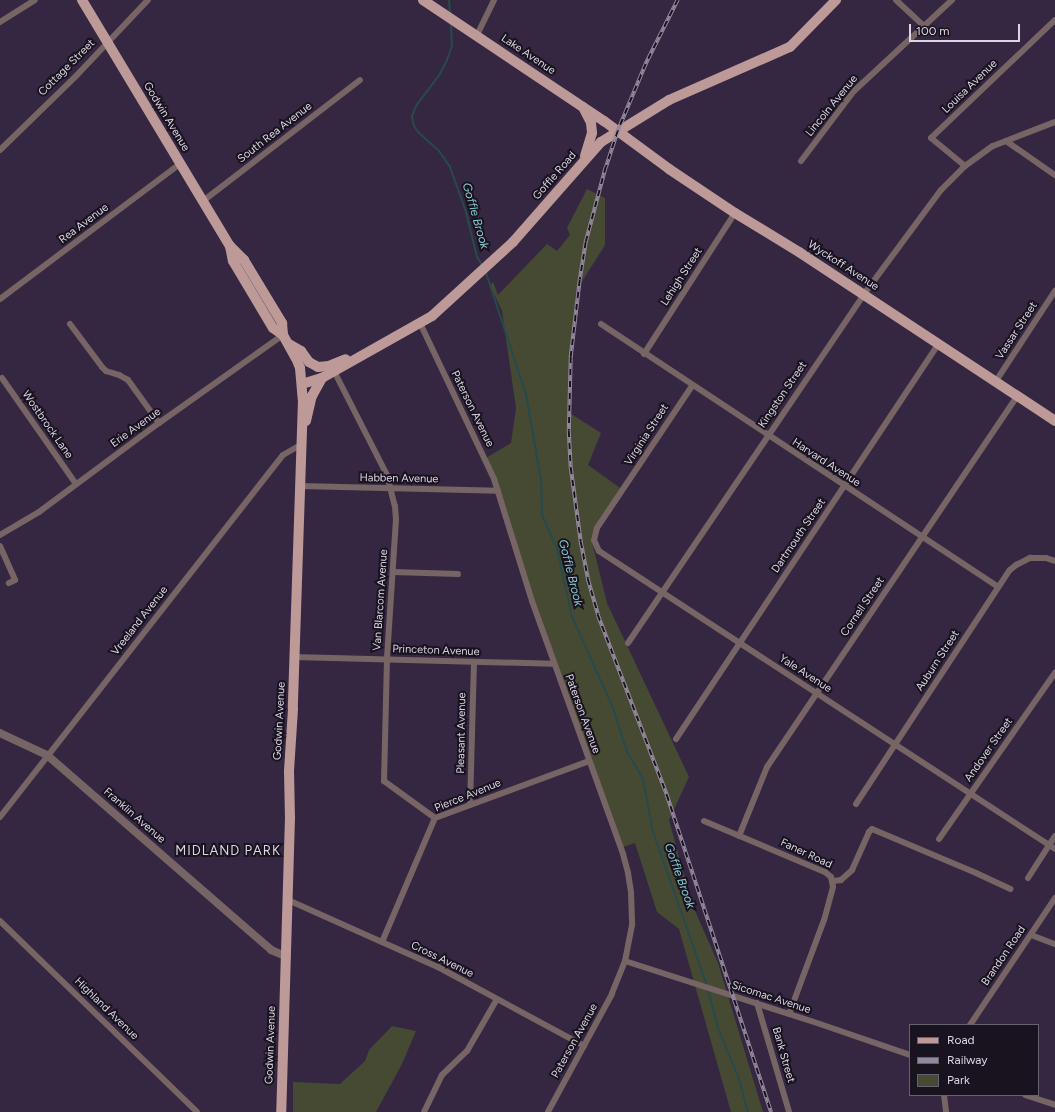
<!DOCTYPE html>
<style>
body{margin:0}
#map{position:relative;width:1055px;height:1112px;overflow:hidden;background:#352741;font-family:Figtree,sans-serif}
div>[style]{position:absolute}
.green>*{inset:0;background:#464a33}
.stream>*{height:2px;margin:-1px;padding:0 1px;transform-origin:1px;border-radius:1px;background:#264a4d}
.minor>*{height:6px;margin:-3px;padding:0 3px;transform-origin:3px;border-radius:3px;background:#766564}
.tertiary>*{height:8px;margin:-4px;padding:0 4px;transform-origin:4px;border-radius:4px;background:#766564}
.primary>*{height:10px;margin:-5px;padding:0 5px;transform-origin:5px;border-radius:5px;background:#bd9a98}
.rail>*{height:3.5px;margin-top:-1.75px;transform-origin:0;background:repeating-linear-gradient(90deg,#19131f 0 6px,#93889d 0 12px);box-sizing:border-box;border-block:1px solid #93889d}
span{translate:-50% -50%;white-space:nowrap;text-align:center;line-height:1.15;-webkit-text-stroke:4px #19131f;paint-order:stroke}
.street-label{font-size:11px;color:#ddd5e6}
.water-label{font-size:12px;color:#87ced3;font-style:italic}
.quarter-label{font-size:13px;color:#ddd5e6;letter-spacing:1px}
.legend{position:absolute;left:909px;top:1024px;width:130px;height:72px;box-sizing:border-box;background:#19131f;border:1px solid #67616f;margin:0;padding:5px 7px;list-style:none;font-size:12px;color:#ddd5e6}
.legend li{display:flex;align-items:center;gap:8px;height:20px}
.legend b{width:20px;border:1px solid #67616f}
.scale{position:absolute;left:909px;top:24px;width:111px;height:18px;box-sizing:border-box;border:2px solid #ddd5e6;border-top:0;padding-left:5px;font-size:12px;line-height:14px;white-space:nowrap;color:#ddd5e6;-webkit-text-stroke:3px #19131f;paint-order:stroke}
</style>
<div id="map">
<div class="green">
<i style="clip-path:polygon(587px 189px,605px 198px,605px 245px,576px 291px,568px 412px,601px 433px,588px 465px,623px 490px,591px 538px,607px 603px,689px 777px,669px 820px,692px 904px,718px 963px,763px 1112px,731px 1112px,679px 929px,657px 912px,635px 843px,620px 848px,486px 458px,511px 443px,516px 408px,502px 311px,490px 285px,493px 282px,498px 295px,547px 244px,557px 251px,570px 235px,567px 228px)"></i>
<i style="clip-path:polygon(392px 1026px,416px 1031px,402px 1064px,376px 1112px,293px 1112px,293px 1082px,340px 1084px,365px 1061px,369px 1050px)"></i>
</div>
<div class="stream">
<i style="left:449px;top:0;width:14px;rotate:86deg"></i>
<i style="left:451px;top:22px;width:24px;rotate:88deg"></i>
<i style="left:452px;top:46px;width:15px;rotate:110deg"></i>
<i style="left:447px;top:60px;width:16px;rotate:117deg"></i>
<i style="left:440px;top:74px;width:38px;rotate:127deg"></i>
<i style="left:417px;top:104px;width:13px;rotate:113deg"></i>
<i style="left:412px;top:116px;width:10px;rotate:79deg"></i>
<i style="left:414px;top:126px;width:7px;rotate:56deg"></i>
<i style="left:418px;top:132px;width:28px;rotate:42deg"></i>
<i style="left:439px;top:151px;width:19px;rotate:55deg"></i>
<i style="left:450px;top:167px;width:48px;rotate:70.4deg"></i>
<i style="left:466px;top:212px;width:46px;rotate:76.3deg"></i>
<i style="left:477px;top:257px;width:9px;rotate:58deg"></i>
<i style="left:485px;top:270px;width:131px;rotate:71.7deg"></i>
<i style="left:526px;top:394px;width:87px;rotate:80.1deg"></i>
<i style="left:541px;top:480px;width:35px;rotate:88deg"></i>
<i style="left:542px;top:515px;width:37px;rotate:66deg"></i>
<i style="left:557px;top:549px;width:70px;rotate:77.6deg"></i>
<i style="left:572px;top:617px;width:100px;rotate:65.7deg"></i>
<i style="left:613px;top:708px;width:46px;rotate:72.3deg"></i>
<i style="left:627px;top:752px;width:31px;rotate:59deg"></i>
<i style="left:643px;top:779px;width:54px;rotate:79.3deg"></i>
<i style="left:653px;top:832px;width:162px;rotate:70.6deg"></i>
<i style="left:708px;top:990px;width:39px;rotate:75deg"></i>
<i style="left:718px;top:1028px;width:55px;rotate:67.6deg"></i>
<i style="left:739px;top:1079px;width:34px;rotate:75deg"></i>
</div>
<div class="minor">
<i style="left:896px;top:0;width:38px;rotate:43deg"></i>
<i style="left:0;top:22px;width:41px;rotate:-32.2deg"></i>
<i style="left:477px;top:35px;width:39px;rotate:-64deg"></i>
<i style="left:1006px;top:141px;width:60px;rotate:34.8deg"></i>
<i style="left:0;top:150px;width:107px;rotate:-44.2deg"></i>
<i style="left:77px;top:75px;width:103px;rotate:-46.6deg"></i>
<i style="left:801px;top:161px;width:88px;rotate:-52.9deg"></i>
<i style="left:854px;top:91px;width:134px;rotate:-42.9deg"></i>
<i style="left:965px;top:166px;width:44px;rotate:-140.5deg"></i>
<i style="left:931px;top:138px;width:171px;rotate:-43.6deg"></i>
<i style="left:203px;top:201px;width:198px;rotate:-37.6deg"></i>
<i style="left:0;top:299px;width:225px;rotate:-36.9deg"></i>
<i style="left:420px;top:323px;width:173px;rotate:64.6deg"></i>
<i style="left:494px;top:479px;width:128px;rotate:72.7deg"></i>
<i style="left:532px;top:601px;width:269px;rotate:70.2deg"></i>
<i style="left:623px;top:854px;width:20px;rotate:75deg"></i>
<i style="left:628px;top:873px;width:19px;rotate:81deg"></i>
<i style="left:631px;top:892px;width:33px;rotate:88deg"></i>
<i style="left:632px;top:925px;width:37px;rotate:101deg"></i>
<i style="left:625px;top:961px;width:35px;rotate:112deg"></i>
<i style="left:612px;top:994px;width:134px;rotate:118.5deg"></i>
<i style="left:70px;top:324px;width:54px;rotate:53.3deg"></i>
<i style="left:102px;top:367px;width:6px;rotate:45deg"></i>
<i style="left:106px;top:371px;width:14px;rotate:17deg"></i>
<i style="left:119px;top:375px;width:10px;rotate:29deg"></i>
<i style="left:128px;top:380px;width:53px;rotate:54.2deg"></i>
<i style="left:601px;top:324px;width:476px;rotate:33.5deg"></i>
<i style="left:644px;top:354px;width:168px;rotate:-57.2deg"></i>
<i style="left:334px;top:371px;width:117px;rotate:63deg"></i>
<i style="left:387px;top:475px;width:32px;rotate:76deg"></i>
<i style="left:395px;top:506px;width:13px;rotate:86deg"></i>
<i style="left:396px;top:519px;width:140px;rotate:93.7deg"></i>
<i style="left:387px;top:659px;width:122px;rotate:91.4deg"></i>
<i style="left:384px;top:781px;width:63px;rotate:36deg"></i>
<i style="left:2px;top:378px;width:129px;rotate:55.1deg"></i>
<i style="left:996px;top:381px;width:108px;rotate:-56.8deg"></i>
<i style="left:692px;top:386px;width:171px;rotate:123.8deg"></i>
<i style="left:597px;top:528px;width:12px;rotate:104deg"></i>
<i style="left:594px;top:540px;width:12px;rotate:66deg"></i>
<i style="left:599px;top:551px;width:545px;rotate:33.16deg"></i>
<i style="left:300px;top:486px;width:198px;rotate:1.4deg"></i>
<i style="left:0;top:535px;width:45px;rotate:-30.5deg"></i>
<i style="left:39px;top:512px;width:149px;rotate:-36.6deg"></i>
<i style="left:159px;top:423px;width:152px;rotate:-35.4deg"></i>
<i style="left:0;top:546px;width:37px;rotate:66deg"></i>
<i style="left:15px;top:580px;width:7px;rotate:153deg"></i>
<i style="left:393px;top:572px;width:65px;rotate:1.8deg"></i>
<i style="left:628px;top:643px;width:421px;rotate:-55.9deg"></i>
<i style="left:864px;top:294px;width:129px;rotate:-53.5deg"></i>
<i style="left:941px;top:190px;width:34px;rotate:-45deg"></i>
<i style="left:965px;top:166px;width:34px;rotate:-36deg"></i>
<i style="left:993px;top:146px;width:66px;rotate:-21.2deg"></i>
<i style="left:294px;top:657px;width:259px;rotate:1.5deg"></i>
<i style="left:676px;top:739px;width:474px;rotate:-56.4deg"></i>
<i style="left:856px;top:804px;width:280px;rotate:-56.7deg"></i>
<i style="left:1010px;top:570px;width:8px;rotate:-40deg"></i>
<i style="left:1016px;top:565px;width:16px;rotate:-27deg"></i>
<i style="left:1030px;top:558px;width:16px"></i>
<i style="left:1046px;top:558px;width:9px;rotate:18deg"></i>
<i style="left:470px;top:805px;width:143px;rotate:-88.4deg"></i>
<i style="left:0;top:817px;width:459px;rotate:-52deg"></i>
<i style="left:283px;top:455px;width:22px;rotate:-30deg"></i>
<i style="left:704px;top:821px;width:131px;rotate:22.9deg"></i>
<i style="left:825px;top:872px;width:8px;rotate:40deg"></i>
<i style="left:831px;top:877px;width:10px;rotate:79deg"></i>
<i style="left:833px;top:887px;width:34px;rotate:105deg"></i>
<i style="left:824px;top:920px;width:100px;rotate:110.4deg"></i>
<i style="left:739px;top:836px;width:74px;rotate:-67.9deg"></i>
<i style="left:767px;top:767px;width:447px;rotate:-56deg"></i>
<i style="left:939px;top:839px;width:203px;rotate:-55.1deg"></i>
<i style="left:1028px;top:878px;width:50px;rotate:-57.3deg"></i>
<i style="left:833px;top:881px;width:8px;rotate:-7deg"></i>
<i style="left:841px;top:880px;width:15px;rotate:-42deg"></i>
<i style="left:852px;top:870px;width:42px;rotate:-65.9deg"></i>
<i style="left:869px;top:832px;width:4px;rotate:-45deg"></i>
<i style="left:872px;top:829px;width:113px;rotate:22.9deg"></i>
<i style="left:976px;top:873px;width:38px;rotate:25deg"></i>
<i style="left:288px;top:900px;width:164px;rotate:24.1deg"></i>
<i style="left:438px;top:967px;width:166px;rotate:28.4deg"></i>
<i style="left:0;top:921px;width:274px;rotate:44.1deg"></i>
<i style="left:1031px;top:935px;width:26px;rotate:21deg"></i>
<i style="left:382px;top:942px;width:135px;rotate:-66.9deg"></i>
<i style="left:435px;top:818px;width:164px;rotate:-20.3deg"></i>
<i style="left:625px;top:961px;width:205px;rotate:17.9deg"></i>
<i style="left:820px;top:1024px;width:95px;rotate:19deg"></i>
<i style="left:757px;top:1003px;width:114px;rotate:73.6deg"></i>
<i style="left:970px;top:1025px;width:153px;rotate:-56.2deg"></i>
<i style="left:944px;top:1095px;width:17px;rotate:83deg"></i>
<i style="left:1025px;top:1095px;width:32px;rotate:18deg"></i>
<i style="left:424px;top:1112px;width:41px;rotate:-64.1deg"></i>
<i style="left:442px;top:1075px;width:35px;rotate:-44deg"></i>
<i style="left:467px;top:1051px;width:60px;rotate:-60deg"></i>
</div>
<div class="tertiary">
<i style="left:0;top:733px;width:52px;rotate:25.1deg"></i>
<i style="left:47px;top:755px;width:297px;rotate:41deg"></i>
<i style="left:271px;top:950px;width:15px;rotate:23deg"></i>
</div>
<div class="primary">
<i style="left:82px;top:0;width:287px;rotate:59deg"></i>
<i style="left:230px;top:246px;width:20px;rotate:45deg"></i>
<i style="left:244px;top:260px;width:74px;rotate:58.9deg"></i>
<i style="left:282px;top:323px;width:12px;rotate:85deg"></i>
<i style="left:423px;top:0;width:218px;rotate:33.8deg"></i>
<i style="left:604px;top:121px;width:81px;rotate:36.4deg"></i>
<i style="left:669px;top:169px;width:79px;rotate:33.7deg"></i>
<i style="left:735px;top:213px;width:75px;rotate:31.4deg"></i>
<i style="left:799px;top:252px;width:307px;rotate:33.4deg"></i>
<i style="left:583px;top:107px;width:18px;rotate:63deg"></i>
<i style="left:591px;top:123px;width:10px;rotate:84deg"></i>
<i style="left:592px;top:133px;width:24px;rotate:107deg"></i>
<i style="left:230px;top:246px;width:15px;rotate:79deg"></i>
<i style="left:233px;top:261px;width:78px;rotate:59.2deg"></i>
<i style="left:273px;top:328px;width:12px;rotate:35deg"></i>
<i style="left:283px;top:335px;width:26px;rotate:61deg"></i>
<i style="left:296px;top:358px;width:11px;rotate:68deg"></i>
<i style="left:300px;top:368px;width:32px;rotate:85deg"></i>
<i style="left:303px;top:400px;width:309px;rotate:91.9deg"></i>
<i style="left:293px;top:709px;width:62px;rotate:93.7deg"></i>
<i style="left:289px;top:771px;width:46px;rotate:88.8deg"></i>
<i style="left:290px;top:817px;width:295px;rotate:91.7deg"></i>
<i style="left:289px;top:344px;width:14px;rotate:30deg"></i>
<i style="left:301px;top:351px;width:14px;rotate:54deg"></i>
<i style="left:309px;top:362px;width:10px;rotate:29deg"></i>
<i style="left:318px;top:367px;width:11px;rotate:-5deg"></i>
<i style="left:329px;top:366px;width:18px;rotate:-22deg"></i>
<i style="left:302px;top:384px;width:21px;rotate:-17deg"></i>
<i style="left:322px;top:378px;width:126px;rotate:-29.4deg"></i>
<i style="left:432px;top:316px;width:110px;rotate:-42.4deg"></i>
<i style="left:513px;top:242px;width:133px;rotate:-48.7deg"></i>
<i style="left:601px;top:142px;width:80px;rotate:-31.7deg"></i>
<i style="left:669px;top:100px;width:132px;rotate:-23.7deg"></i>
<i style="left:790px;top:47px;width:66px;rotate:-45.6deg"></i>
<i style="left:306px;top:421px;width:26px;rotate:-77deg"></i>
<i style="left:312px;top:396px;width:21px;rotate:-61deg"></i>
</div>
<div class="rail">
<i style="left:678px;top:0;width:72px;rotate:116.6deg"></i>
<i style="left:646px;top:64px;width:73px;rotate:112.7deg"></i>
<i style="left:618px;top:131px;width:38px;rotate:108deg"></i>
<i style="left:606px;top:167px;width:78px;rotate:104.9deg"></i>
<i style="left:586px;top:242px;width:38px;rotate:99deg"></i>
<i style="left:580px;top:280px;width:78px;rotate:96.7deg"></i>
<i style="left:571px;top:357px;width:74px;rotate:91.5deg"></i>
<i style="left:569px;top:431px;width:37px;rotate:87deg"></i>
<i style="left:571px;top:468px;width:75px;rotate:82.3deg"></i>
<i style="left:581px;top:542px;width:38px;rotate:79deg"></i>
<i style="left:588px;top:579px;width:37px;rotate:74deg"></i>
<i style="left:598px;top:615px;width:193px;rotate:69deg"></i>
<i style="left:667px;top:795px;width:334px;rotate:71.8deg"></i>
</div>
<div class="street-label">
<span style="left:528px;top:55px;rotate:34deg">Lake Avenue</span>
<span style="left:67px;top:68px;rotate:-45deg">Cottage Street</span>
<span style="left:970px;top:87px;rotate:-44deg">Louisa Avenue</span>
<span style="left:832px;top:106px;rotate:-51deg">Lincoln Avenue</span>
<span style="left:166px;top:117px;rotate:59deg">Godwin Avenue</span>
<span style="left:275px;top:133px;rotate:-38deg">South Rea Avenue</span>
<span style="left:555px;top:176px;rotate:-49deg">Goffle Road</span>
<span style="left:84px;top:224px;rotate:-37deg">Rea Avenue</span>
<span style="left:843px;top:266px;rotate:33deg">Wyckoff Avenue</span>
<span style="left:682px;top:277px;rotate:-57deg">Lehigh Street</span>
<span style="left:1017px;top:331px;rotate:-57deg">Vassar Street</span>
<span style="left:783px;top:395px;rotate:-56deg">Kingston Street</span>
<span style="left:472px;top:409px;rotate:64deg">Paterson Avenue</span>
<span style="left:47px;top:425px;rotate:55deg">Wostbrock Lane</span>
<span style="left:136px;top:428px;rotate:-36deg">Erie Avenue</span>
<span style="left:647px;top:435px;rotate:-57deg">Virginia Street</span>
<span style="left:826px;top:463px;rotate:33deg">Harvard Avenue</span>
<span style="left:399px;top:479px;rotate:1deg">Habben Avenue</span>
<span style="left:799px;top:536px;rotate:-56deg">Dartmouth Street</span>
<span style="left:381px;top:600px;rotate:-86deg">Van Blarcom Avenue</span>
<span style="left:863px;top:607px;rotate:-56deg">Cornell Street</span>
<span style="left:140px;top:621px;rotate:-52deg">Vreeland Avenue</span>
<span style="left:436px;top:651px;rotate:2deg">Princeton Avenue</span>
<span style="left:938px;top:661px;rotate:-57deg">Auburn Street</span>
<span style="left:805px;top:674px;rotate:33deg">Yale Avenue</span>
<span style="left:582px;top:714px;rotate:70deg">Paterson Avenue</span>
<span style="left:280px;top:721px;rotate:-87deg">Godwin Avenue</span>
<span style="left:462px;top:733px;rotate:-89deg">Pleasant Avenue</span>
<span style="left:989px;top:750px;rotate:-55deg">Andover Street</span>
<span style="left:468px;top:796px;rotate:-22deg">Pierce Avenue</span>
<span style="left:134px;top:816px;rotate:41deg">Franklin Avenue</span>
<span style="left:806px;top:854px;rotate:25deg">Faner Road</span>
<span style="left:1004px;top:956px;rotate:-56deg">Brandon Road</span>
<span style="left:442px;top:960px;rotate:26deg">Cross Avenue</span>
<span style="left:771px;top:998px;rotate:18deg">Sicomac Avenue</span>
<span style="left:106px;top:1009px;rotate:44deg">Highland Avenue</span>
<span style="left:575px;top:1041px;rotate:-61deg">Paterson Avenue</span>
<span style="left:271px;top:1045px;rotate:-88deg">Godwin Avenue</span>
<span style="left:783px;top:1055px;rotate:74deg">Bank Street</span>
</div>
<div class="water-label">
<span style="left:475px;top:216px;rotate:74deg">Goffle Brook</span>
<span style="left:570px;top:573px;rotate:76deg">Goffle Brook</span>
<span style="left:679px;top:876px;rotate:70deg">Goffle Brook</span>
</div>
<div class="quarter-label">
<span style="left:228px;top:851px">MIDLAND PARK</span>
</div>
<ul class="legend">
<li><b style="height:5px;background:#bd9a98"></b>Road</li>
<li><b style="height:5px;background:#93889d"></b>Railway</li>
<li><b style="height:11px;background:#464a33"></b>Park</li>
</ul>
<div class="scale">100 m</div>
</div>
